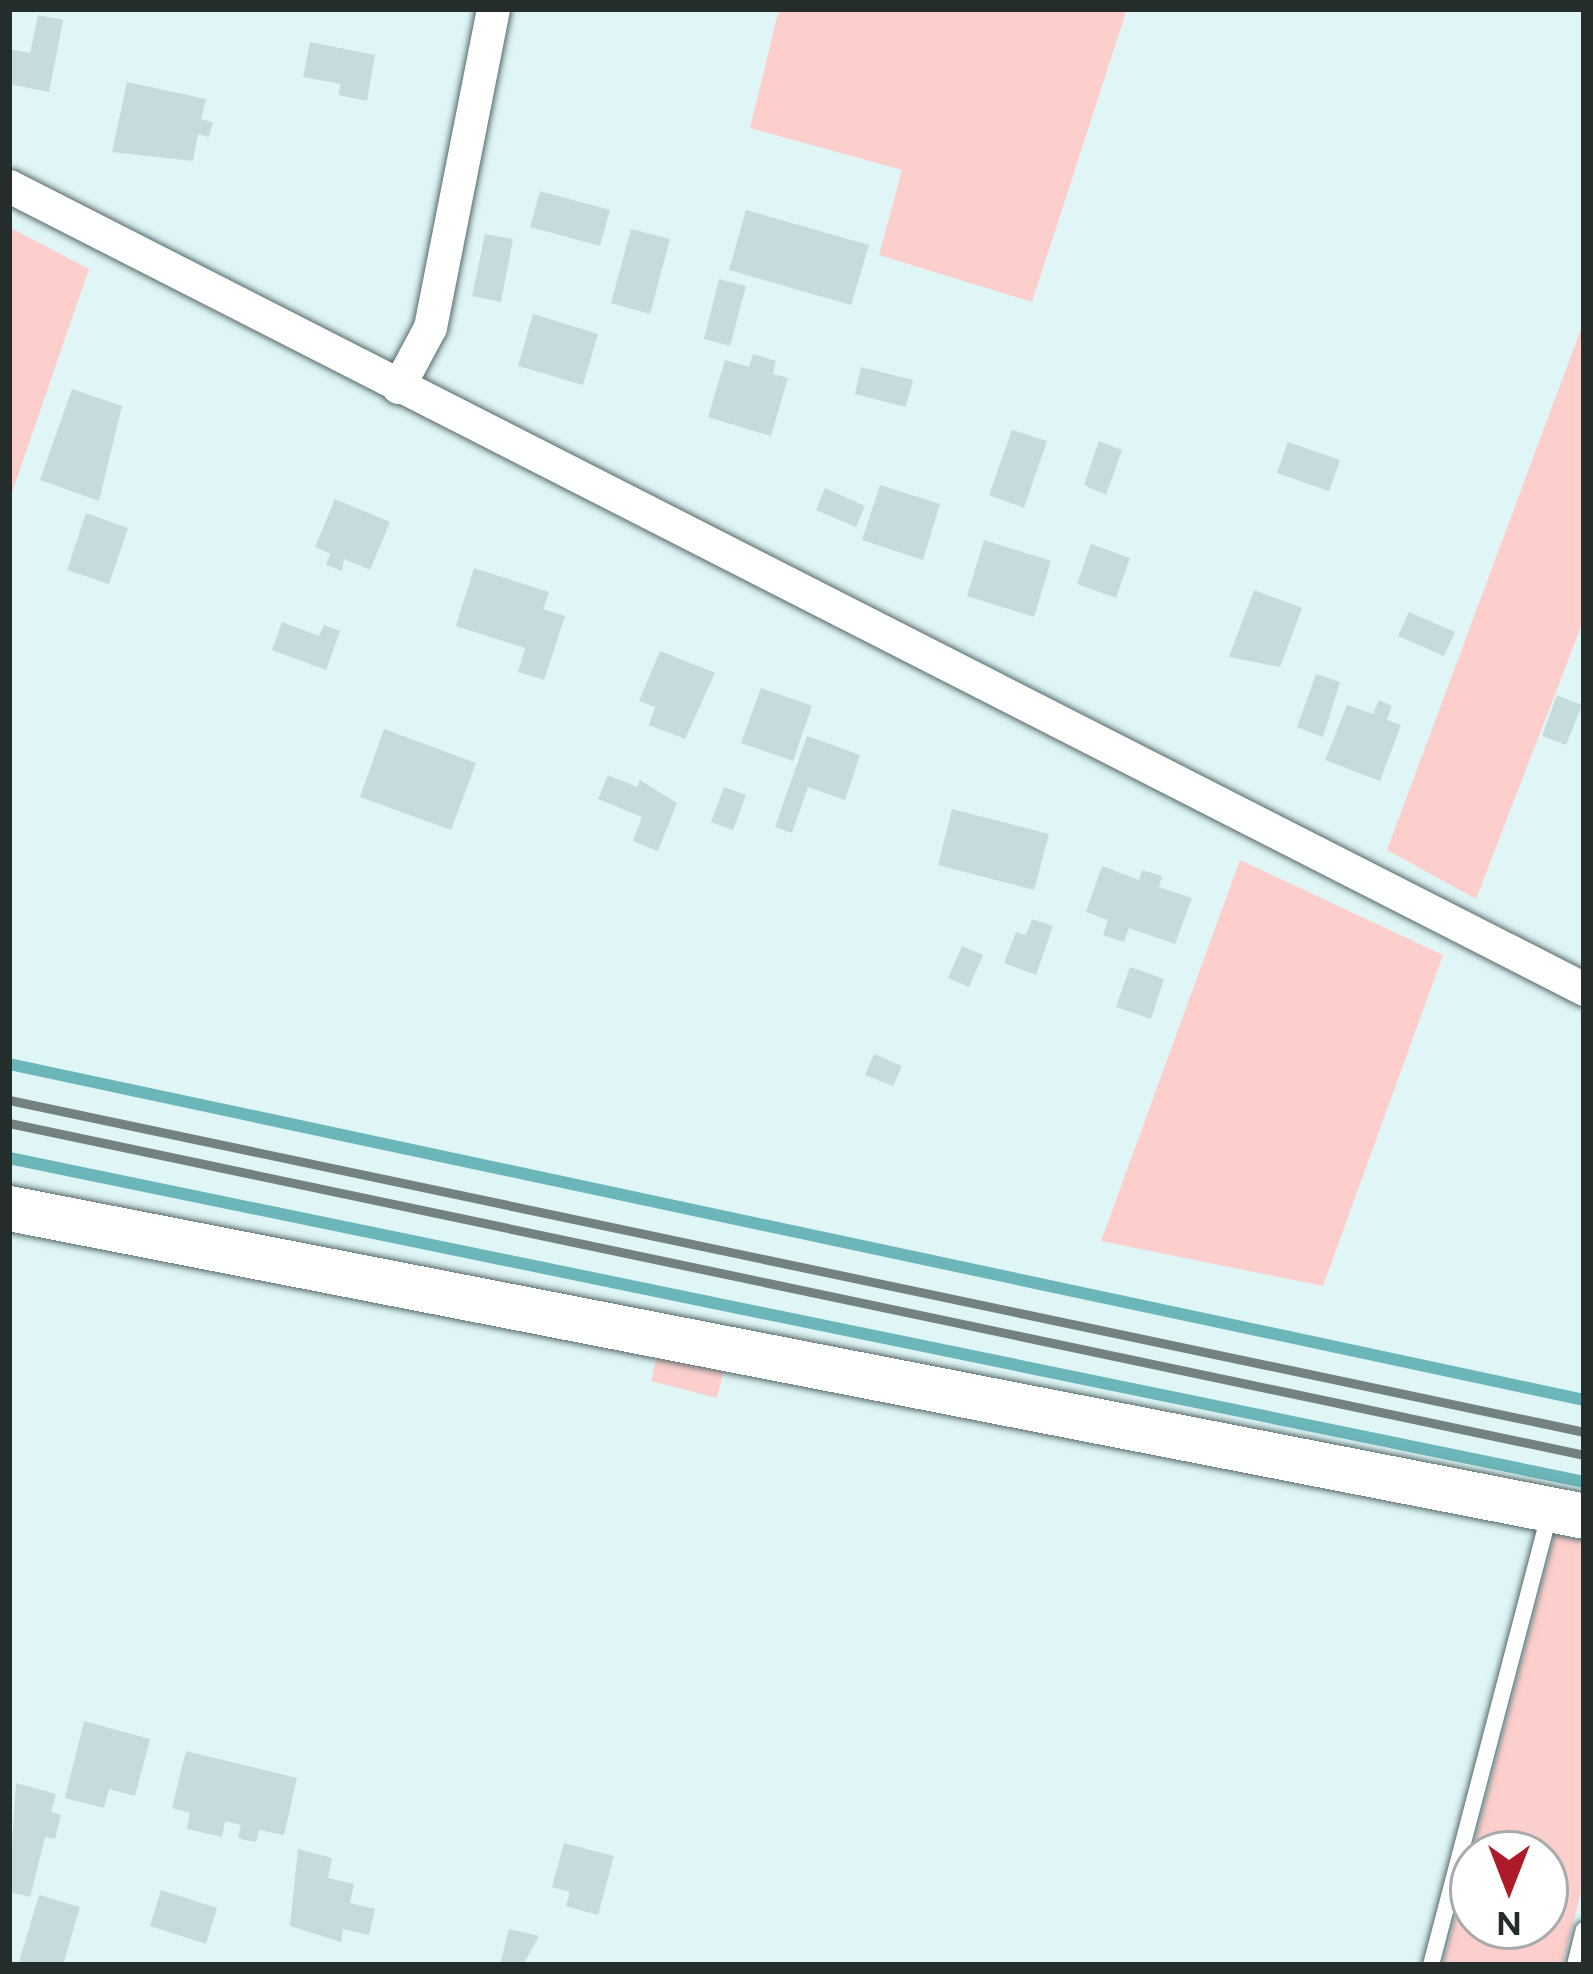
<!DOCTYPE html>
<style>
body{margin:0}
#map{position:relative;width:1593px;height:1974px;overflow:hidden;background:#dff5f6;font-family:Figtree,sans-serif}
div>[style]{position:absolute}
.green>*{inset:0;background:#fdcfcc}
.stream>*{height:12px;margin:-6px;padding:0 6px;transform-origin:6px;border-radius:6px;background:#6bb6b9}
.building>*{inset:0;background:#c6dbdc}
.roads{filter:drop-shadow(0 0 3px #576a6b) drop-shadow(0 0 3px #576a6b)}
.lane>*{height:16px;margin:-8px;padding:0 8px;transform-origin:8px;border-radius:8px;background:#fff}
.street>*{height:33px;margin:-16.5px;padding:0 16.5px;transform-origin:16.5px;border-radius:16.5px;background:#fff}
.secondary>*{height:45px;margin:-22.5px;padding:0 22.5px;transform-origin:22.5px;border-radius:22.5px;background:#fff}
.rail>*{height:9px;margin:-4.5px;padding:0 4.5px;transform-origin:4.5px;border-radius:4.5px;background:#738181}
span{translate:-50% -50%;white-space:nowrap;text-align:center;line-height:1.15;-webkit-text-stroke:9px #fff;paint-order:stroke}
.frame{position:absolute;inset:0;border:12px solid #242c2c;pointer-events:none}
.north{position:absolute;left:1449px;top:1830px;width:120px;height:120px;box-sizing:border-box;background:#fff;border:3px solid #a7abab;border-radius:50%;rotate:180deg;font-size:33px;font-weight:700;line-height:48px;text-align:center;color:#242c2c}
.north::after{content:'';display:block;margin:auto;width:42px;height:54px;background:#ae1b28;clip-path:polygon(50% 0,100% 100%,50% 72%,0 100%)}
</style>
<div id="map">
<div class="green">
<i style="clip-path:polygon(779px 9px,1127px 9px,1032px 302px,879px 255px,902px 170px,750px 128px)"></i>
<i style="clip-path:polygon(9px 227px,89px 269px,9px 501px)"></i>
<i style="clip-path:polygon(1584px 321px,1584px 619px,1476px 899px,1387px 850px)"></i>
<i style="clip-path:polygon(1240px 860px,1443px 955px,1323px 1286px,1101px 1241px)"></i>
<i style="clip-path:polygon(658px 1352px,725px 1365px,717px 1398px,651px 1381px)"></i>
<i style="clip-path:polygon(evenodd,1555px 1534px,1584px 1541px,1584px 1881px,1562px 1965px,1443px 1965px,1555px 1534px,1473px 1854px,1545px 1854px,1545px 1926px,1473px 1926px,1473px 1854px)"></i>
</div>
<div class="stream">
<i style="left:9px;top:1064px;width:1610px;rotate:12.04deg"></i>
<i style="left:9px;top:1158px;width:1608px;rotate:11.62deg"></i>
</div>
<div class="building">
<i style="clip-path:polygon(38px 15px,63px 20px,49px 92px,9px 84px,9px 49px,30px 53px)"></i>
<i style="clip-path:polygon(310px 42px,375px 55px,367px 101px,338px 95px,341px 84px,303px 77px)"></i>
<i style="clip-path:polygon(127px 82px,206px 99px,201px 119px,213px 122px,209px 137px,198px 134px,193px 161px,112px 152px)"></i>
<i style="clip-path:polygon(540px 191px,610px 210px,600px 246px,530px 227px)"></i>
<i style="clip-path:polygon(746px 210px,869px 245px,851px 305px,729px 270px)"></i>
<i style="clip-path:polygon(631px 229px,670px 239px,650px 314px,611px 303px)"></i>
<i style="clip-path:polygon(485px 234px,513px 239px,501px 302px,472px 296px)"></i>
<i style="clip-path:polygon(719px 279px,746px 286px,730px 346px,704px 339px)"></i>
<i style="clip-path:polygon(533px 314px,598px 334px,583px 385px,518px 366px)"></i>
<i style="clip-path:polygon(753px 354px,776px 361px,773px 374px,788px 378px,771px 436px,708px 417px,725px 360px,749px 367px)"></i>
<i style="clip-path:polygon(861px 367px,913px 380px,906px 407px,855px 394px)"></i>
<i style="clip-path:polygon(72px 389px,122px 406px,99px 501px,40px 480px)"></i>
<i style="clip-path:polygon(1012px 430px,1047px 441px,1024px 508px,989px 495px)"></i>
<i style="clip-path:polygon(1099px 441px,1122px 450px,1106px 495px,1084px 485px)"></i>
<i style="clip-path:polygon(1288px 442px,1340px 460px,1329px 491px,1277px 473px)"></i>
<i style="clip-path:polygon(880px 485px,940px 504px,923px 560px,862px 540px)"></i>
<i style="clip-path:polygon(825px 488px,865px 506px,856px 527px,816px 510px)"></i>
<i style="clip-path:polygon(335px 499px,390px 522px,370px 570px,344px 559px,342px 571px,326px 565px,330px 554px,315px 547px)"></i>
<i style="clip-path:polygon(86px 513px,128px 528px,109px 584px,67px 570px)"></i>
<i style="clip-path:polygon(984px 540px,1051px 561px,1034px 617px,967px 596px)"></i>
<i style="clip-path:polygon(1091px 544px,1130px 558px,1116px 598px,1077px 584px)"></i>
<i style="clip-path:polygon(474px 568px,549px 592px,543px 609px,565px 616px,544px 680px,518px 672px,525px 648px,456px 626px)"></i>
<i style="clip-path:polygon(1254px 590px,1302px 608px,1280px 667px,1229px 657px)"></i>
<i style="clip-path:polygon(1409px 612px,1455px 632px,1444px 656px,1398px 636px)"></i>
<i style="clip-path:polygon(282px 622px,319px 636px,324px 625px,340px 631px,326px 670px,272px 650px)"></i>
<i style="clip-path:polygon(660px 651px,715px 673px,685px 739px,649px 725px,655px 707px,639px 701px)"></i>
<i style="clip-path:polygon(1316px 674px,1340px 682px,1323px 737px,1297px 727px)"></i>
<i style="clip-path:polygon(761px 688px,812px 706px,793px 761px,741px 743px)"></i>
<i style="clip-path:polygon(1557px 695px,1582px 705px,1566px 745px,1542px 736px)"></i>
<i style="clip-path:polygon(1379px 700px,1392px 706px,1387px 720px,1401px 725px,1380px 781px,1325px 760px,1347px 705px,1373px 714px)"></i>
<i style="clip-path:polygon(384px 729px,476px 763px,451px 830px,360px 797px)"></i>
<i style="clip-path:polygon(807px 736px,860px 755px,845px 800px,808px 787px,792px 833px,775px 827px)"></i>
<i style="clip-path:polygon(608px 775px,637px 787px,640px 780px,677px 803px,658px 851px,633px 841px,642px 817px,598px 799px)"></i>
<i style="clip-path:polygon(724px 787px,746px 795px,733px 830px,711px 822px)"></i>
<i style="clip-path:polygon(952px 809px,1049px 834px,1034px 890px,938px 865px)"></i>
<i style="clip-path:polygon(1102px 866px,1139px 880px,1142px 870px,1162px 876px,1159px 887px,1192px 898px,1175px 944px,1129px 928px,1124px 942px,1103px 935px,1108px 920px,1086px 912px)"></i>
<i style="clip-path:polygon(1032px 919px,1053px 926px,1036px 975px,1004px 963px,1016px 932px,1026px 935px)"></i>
<i style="clip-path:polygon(962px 946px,983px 955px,969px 987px,948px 978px)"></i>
<i style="clip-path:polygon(1130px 967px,1164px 979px,1151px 1019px,1116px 1007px)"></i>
<i style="clip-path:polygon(874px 1054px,902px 1066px,893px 1086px,865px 1075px)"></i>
<i style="clip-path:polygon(84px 1721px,150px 1739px,135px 1796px,109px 1789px,104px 1808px,65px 1798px)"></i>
<i style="clip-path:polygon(186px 1751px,297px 1778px,284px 1835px,259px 1830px,256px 1842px,245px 1840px,238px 1838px,241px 1825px,225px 1821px,222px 1837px,187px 1829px,190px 1813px,172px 1808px)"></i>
<i style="clip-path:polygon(16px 1783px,56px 1794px,51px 1812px,61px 1815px,55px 1839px,45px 1837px,30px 1897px,9px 1892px)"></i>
<i style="clip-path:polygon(564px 1843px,614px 1856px,598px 1915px,566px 1906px,570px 1892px,552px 1887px)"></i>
<i style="clip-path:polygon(298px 1849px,332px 1858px,328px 1878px,354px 1884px,350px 1903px,375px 1909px,369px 1935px,343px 1929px,341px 1942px,290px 1926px)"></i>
<i style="clip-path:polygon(161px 1890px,217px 1908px,206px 1944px,150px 1926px)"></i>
<i style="clip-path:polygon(39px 1895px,80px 1907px,63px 1965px,18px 1965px)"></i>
<i style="clip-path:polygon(509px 1929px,539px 1936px,523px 1965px,500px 1965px)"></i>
</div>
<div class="roads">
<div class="lane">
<i style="left:1431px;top:1965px;width:467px;rotate:-75.3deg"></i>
<i style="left:1575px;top:1965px;width:36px;rotate:-76deg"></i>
</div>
<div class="street">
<i style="left:9px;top:186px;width:1768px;rotate:27.01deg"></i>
<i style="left:398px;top:387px;width:68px;rotate:-61.9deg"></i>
<i style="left:430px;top:327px;width:324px;rotate:-78.8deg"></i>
</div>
<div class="secondary">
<i style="left:9px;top:1208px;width:1605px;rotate:11.06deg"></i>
</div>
</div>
<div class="rail">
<i style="left:9px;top:1100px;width:1610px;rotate:11.9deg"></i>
<i style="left:9px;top:1123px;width:1610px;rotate:11.9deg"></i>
</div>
<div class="frame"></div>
<div class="north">N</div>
</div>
